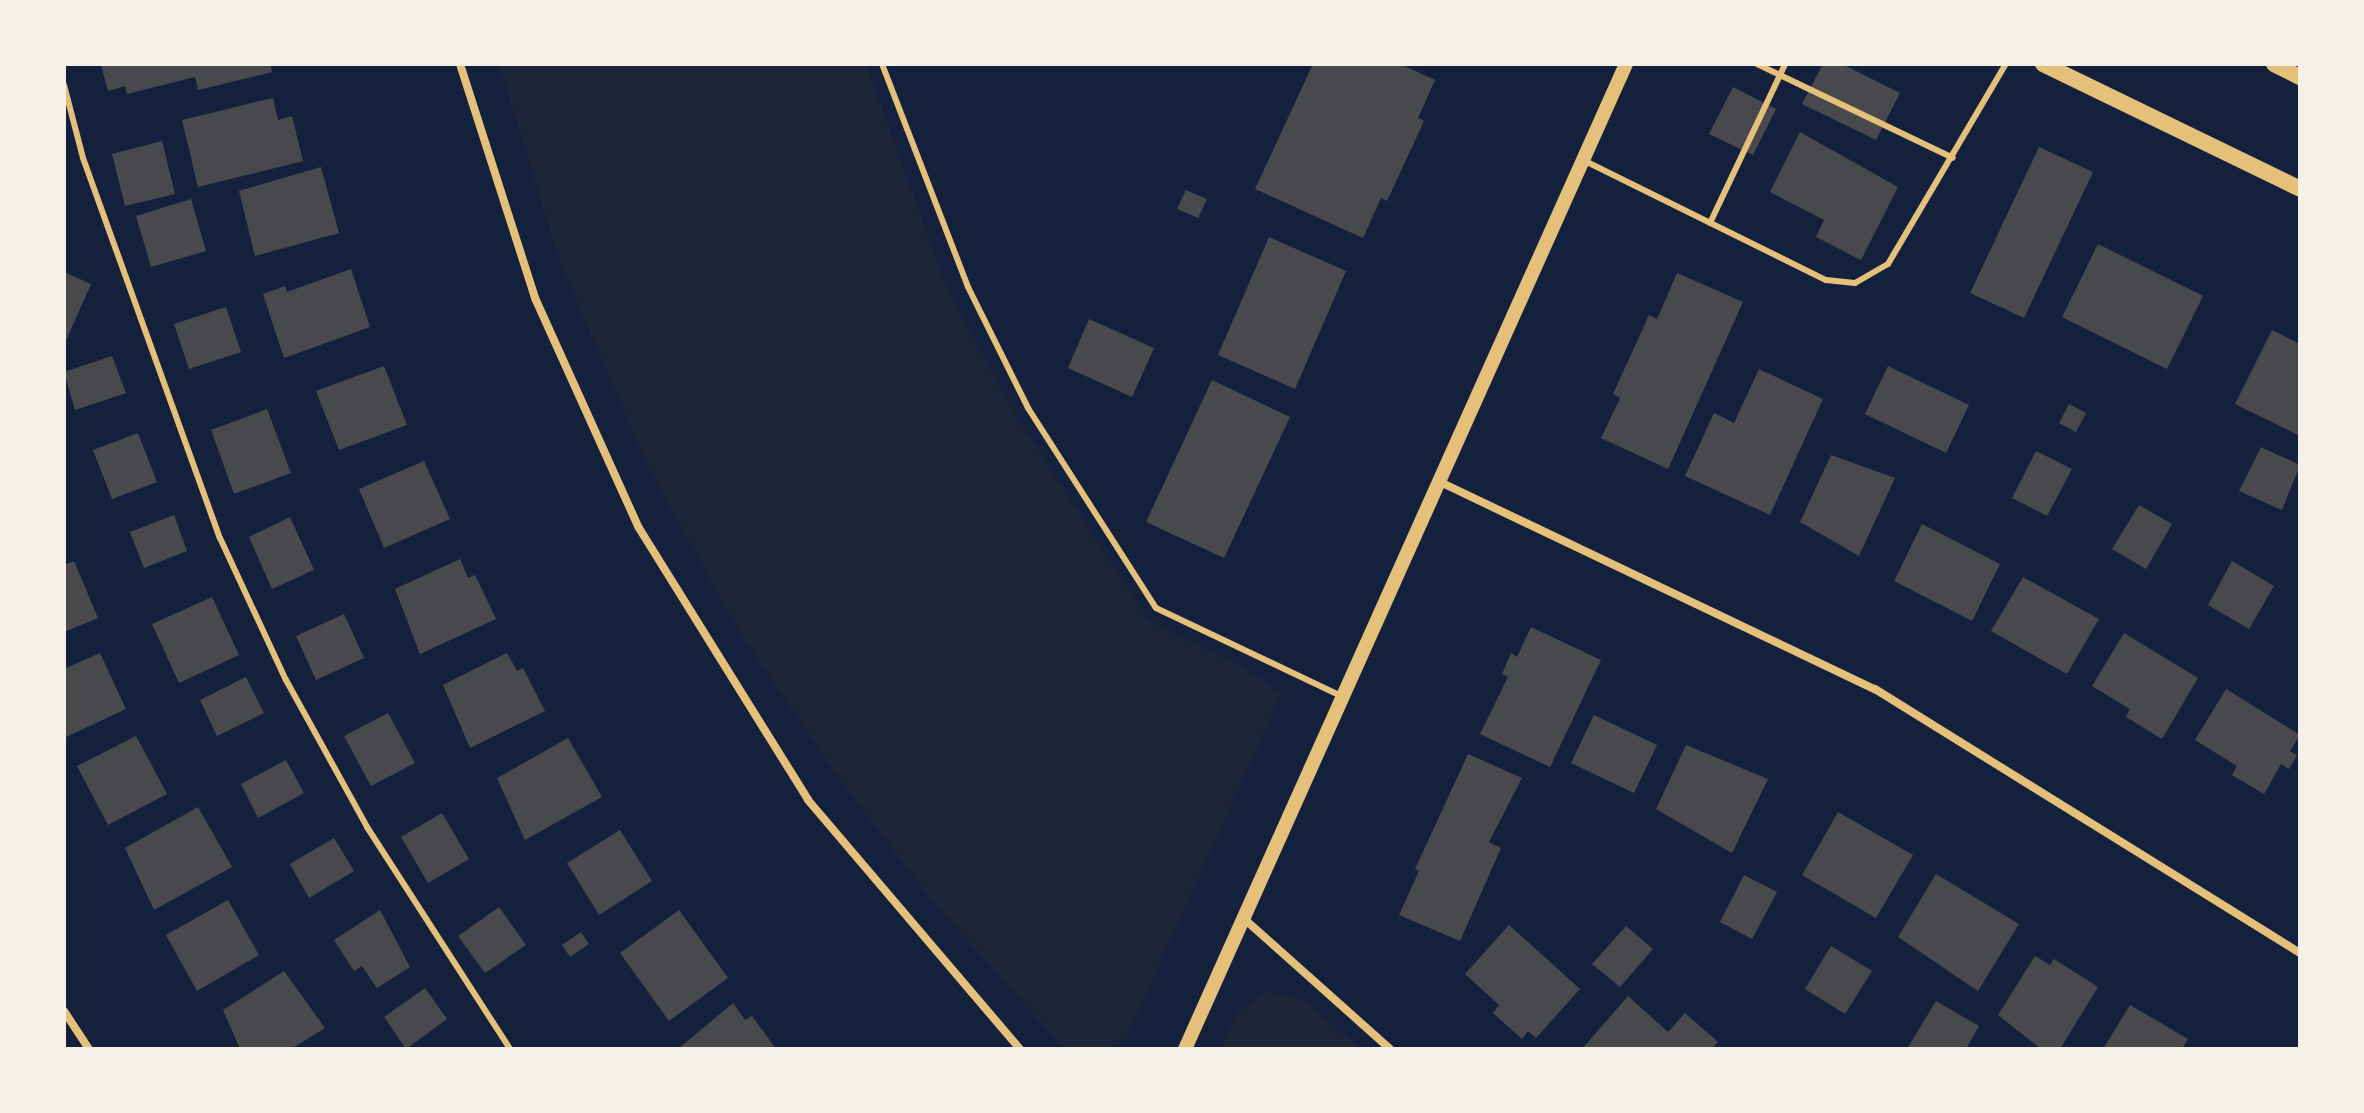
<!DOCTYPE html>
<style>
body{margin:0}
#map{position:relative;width:2364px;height:1113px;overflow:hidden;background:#14213d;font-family:"Noto Sans",sans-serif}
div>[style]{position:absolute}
.green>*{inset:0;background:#1d2539}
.building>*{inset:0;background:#48494c}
.service>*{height:6px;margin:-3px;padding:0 3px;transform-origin:3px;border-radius:3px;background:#e5c07b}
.minor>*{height:8px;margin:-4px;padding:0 4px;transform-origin:4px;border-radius:4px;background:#e5c07b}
.tertiary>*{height:14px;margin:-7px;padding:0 7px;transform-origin:7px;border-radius:7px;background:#e5c07b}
.secondary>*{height:16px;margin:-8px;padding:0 8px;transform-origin:8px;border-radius:8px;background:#e5c07b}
span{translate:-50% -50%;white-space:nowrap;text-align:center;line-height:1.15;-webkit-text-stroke:7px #f6f1e7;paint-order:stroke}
.frame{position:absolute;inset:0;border:66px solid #f6f1e7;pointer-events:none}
</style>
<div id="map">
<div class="green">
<i style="clip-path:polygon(499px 64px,866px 64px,945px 282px,1011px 408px,1150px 622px,1240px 665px,1282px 693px,1127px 1037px,1113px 1049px,1071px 1049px,1060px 1044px,929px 897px,832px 769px,735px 625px,646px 463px,560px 263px)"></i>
<i style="clip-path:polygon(1267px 991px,1305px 1000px,1360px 1049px,1220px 1049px,1238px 1011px)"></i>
</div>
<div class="building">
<i style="clip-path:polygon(270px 64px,272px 72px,198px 90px,195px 77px,127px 94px,125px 86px,108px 91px,101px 65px)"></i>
<i style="clip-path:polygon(1313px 64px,1400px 64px,1435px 80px,1418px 118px,1424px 121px,1387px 201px,1381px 198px,1363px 238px,1255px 189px)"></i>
<i style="clip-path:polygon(1823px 64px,1842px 64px,1900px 93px,1876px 140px,1802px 104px)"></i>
<i style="clip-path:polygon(1733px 87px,1776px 109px,1753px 155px,1709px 134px)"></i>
<i style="clip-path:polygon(273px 98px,278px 120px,292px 116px,303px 161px,198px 187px,182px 120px)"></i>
<i style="clip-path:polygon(1800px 132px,1898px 187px,1861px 260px,1816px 237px,1824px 220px,1770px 192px)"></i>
<i style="clip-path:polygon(162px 141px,175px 194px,125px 206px,112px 154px)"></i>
<i style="clip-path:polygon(2039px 147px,2093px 172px,2024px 318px,1970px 293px)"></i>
<i style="clip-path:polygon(321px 167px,339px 233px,255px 256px,239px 191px)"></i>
<i style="clip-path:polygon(1186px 190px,1207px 199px,1198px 218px,1177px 209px)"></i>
<i style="clip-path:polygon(191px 199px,206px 251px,151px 267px,136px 216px)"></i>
<i style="clip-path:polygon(1269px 237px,1346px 271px,1295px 389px,1218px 355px)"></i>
<i style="clip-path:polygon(2098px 244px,2203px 296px,2167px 369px,2062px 317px)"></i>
<i style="clip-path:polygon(351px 269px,370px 327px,284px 358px,263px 294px,285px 286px,287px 292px)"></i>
<i style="clip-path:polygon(64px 272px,91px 284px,64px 345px)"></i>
<i style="clip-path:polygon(1677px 273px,1743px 302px,1668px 469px,1601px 438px,1620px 398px,1613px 394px,1649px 315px,1657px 319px)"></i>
<i style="clip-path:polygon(226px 307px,241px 352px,189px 369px,174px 324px)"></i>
<i style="clip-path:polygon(1089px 319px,1154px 348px,1132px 397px,1068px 368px)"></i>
<i style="clip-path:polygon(2272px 330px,2300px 344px,2300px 436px,2235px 404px)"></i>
<i style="clip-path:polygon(112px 356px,126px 393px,75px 410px,64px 372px)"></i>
<i style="clip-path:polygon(384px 366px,407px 425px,339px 450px,316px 391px)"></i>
<i style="clip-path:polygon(1888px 366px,1969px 405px,1946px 453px,1865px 414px)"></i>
<i style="clip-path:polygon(1759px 369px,1823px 399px,1770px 515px,1685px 476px,1714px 413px,1734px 423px)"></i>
<i style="clip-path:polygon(1212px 380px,1290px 417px,1224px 558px,1146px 522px)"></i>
<i style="clip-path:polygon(2069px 404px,2086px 413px,2076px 432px,2059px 423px)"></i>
<i style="clip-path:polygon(267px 409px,291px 473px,234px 494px,211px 430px)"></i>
<i style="clip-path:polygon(138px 433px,157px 482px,112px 499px,93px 450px)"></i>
<i style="clip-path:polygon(2261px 447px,2300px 465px,2282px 510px,2239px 491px)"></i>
<i style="clip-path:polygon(2036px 451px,2072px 469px,2047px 516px,2012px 498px)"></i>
<i style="clip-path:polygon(1831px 455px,1895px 478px,1859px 556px,1800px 522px)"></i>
<i style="clip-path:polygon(424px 461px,450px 519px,384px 548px,359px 489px)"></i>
<i style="clip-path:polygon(2139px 505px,2172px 524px,2146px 569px,2112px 549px)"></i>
<i style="clip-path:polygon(174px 515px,187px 551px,144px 568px,130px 532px)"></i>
<i style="clip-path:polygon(290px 517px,314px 570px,272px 589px,249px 537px)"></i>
<i style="clip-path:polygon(1922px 524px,2000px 564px,1972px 621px,1894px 581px)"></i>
<i style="clip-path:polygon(460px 559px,468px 578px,475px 575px,496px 619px,420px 654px,395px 589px)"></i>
<i style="clip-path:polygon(74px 561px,98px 618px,64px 632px,64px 565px)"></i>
<i style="clip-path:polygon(2232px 561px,2274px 586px,2249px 629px,2208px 605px)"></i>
<i style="clip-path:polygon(2023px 577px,2099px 619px,2067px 674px,1991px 631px)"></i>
<i style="clip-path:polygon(212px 597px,239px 655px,179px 683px,152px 624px)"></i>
<i style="clip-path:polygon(344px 614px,364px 658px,316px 680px,296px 636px)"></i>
<i style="clip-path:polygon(1531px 627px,1601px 660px,1550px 767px,1480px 734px,1508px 677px,1502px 674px,1511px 653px,1517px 657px)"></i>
<i style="clip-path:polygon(2124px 633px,2198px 678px,2162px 739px,2126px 717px,2130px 709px,2092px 686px)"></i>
<i style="clip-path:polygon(100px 653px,126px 709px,64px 738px,64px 669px)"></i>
<i style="clip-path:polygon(507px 653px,517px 671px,523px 668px,545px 711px,470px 748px,443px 685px)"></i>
<i style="clip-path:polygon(246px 677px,264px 713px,217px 736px,200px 700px)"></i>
<i style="clip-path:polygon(2226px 689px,2300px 735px,2290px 751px,2297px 755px,2289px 769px,2281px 764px,2264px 794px,2232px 775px,2237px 766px,2195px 740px)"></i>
<i style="clip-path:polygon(388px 713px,415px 763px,371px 786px,344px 736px)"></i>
<i style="clip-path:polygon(1594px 715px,1657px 745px,1634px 793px,1571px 763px)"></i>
<i style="clip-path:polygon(136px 736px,167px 794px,108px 825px,77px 766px)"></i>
<i style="clip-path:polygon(568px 738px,602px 797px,525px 840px,497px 778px)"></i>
<i style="clip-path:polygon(1686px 745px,1768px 779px,1732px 853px,1656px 809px)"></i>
<i style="clip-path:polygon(1468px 754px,1522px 778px,1489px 842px,1501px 848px,1460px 941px,1399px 915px,1419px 871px,1415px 869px)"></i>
<i style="clip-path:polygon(286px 760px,304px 793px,258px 818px,241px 784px)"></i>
<i style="clip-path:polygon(198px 807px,232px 867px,154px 910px,125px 848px)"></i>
<i style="clip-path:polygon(1838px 812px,1913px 855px,1876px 918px,1802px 875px)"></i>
<i style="clip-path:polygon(442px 813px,469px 859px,428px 883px,401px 837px)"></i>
<i style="clip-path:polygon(620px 830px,652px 881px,599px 915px,567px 863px)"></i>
<i style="clip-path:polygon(334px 838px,354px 871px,309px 898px,290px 864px)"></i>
<i style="clip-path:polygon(1936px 874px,2019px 924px,1978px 991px,1898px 937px)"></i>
<i style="clip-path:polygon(1744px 875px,1777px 892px,1752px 939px,1720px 922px)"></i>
<i style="clip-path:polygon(228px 900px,259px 955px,197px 991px,166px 935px)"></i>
<i style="clip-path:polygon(499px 907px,526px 945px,485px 973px,458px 936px)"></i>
<i style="clip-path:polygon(380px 910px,410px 967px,377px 988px,362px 966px,354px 971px,334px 940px)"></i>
<i style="clip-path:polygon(679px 910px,728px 978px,669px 1021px,620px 953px)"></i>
<i style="clip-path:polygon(1509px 925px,1580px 989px,1536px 1038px,1528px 1031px,1522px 1039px,1493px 1013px,1499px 1005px,1465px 974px)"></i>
<i style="clip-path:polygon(1626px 926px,1653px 949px,1620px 987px,1592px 964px)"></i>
<i style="clip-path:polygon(581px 932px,589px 944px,570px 957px,562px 945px)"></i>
<i style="clip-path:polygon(1831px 946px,1872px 971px,1845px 1014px,1805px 989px)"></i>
<i style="clip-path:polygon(2035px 956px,2050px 965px,2054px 959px,2098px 987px,2060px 1049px,2041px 1049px,1998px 1015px)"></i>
<i style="clip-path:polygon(284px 971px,325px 1028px,291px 1049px,240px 1049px,223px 1010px)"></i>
<i style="clip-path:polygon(425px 988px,447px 1019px,406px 1049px,384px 1017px)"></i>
<i style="clip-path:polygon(1628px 996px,1668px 1032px,1685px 1013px,1718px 1042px,1712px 1049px,1582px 1049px)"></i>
<i style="clip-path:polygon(1936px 1001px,1979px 1026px,1966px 1049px,1907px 1049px)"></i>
<i style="clip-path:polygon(733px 1003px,745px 1020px,752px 1016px,776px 1049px,678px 1049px)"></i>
<i style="clip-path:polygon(2130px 1005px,2188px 1039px,2182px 1049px,2103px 1049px)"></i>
</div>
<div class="service">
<i style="left:882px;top:64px;width:239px;rotate:68.9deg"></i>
<i style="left:968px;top:287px;width:135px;rotate:63.6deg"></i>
<i style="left:1028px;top:408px;width:237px;rotate:57.4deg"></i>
<i style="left:1156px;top:608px;width:205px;rotate:25.4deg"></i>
<i style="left:1757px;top:64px;width:217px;rotate:25.6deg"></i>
<i style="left:64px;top:85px;width:75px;rotate:75.4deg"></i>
<i style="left:83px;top:158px;width:404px;rotate:70.2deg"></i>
<i style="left:220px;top:538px;width:157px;rotate:65.1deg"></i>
<i style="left:286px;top:680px;width:168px;rotate:61.1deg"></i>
<i style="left:367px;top:827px;width:264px;rotate:57.2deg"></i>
<i style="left:1583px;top:160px;width:271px;rotate:26.3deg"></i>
<i style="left:1826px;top:280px;width:29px;rotate:6deg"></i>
<i style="left:1855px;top:283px;width:38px;rotate:-30deg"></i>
<i style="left:1888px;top:264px;width:232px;rotate:-59.5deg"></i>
<i style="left:1710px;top:223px;width:176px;rotate:-64.7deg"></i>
</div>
<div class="minor">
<i style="left:460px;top:64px;width:246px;rotate:72.2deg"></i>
<i style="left:535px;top:298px;width:252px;rotate:65.7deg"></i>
<i style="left:639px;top:528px;width:320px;rotate:58.1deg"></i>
<i style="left:808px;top:800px;width:327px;rotate:49.6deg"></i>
<i style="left:1438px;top:481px;width:484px;rotate:25.5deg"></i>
<i style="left:1875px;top:689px;width:500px;rotate:31.85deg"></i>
<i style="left:1242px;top:917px;width:198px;rotate:41.7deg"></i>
<i style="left:64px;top:1011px;width:45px;rotate:56.7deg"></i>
</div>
<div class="tertiary">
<i style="left:1185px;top:1049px;width:1079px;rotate:-65.88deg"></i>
</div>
<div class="secondary">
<i style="left:2043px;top:64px;width:286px;rotate:25.9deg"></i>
<i style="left:2274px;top:64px;width:29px;rotate:27deg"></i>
</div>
<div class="frame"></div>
</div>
